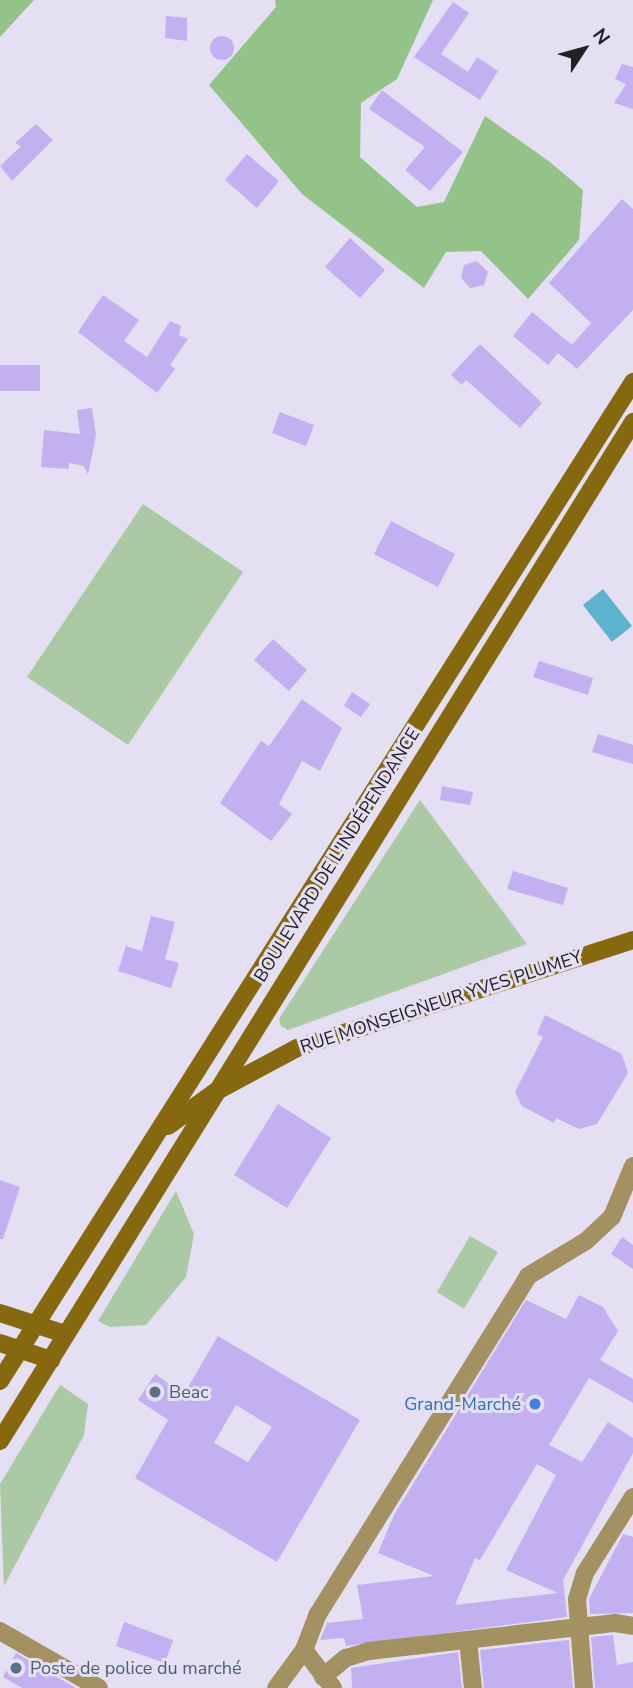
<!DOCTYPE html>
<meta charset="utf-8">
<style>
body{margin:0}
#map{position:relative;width:633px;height:1688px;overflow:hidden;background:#e4dff2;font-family:"Nunito Sans",sans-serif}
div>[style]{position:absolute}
.green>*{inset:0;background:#aac9a4}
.forest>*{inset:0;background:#94c38a}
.water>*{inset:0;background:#5cb3d0}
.building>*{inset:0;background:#c2b0f1}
.round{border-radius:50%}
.minor>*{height:18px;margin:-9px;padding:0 9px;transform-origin:9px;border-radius:9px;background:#a49161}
.secondary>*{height:18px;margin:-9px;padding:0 9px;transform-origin:9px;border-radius:9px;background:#86680f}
.dots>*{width:19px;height:19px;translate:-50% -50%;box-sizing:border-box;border:4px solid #e4dff2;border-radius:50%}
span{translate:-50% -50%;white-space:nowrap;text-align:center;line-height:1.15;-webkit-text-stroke:6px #e4dff2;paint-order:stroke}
.street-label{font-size:18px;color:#222128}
.service-label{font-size:18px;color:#4e5e75}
.left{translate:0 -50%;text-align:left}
.shop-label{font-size:18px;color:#366cbe}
.right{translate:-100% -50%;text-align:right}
.north{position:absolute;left:549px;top:14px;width:70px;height:70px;-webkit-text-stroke:5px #e4dff2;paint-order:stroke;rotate:54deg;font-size:19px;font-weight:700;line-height:28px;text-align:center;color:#222128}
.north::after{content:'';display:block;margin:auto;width:24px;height:32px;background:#222128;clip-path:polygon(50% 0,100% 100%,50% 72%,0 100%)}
</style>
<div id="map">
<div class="green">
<i style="clip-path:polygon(143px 504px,243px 572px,128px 745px,27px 677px)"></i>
<i style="clip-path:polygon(420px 800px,527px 944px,288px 1030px,281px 1026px,279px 1019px)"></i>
<i style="clip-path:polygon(176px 1191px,194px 1234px,186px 1277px,146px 1325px,110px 1327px,98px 1321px)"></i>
<i style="clip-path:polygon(470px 1236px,498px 1252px,464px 1309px,437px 1292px)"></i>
<i style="clip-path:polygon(60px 1385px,88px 1404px,84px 1435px,4px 1586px,0 1484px)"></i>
</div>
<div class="forest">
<i style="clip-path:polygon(0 0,34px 0,0 37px)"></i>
<i style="clip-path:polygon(275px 0,433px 0,397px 79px,361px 103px,360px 157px,417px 207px,444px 202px,485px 116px,550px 162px,583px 190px,579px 240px,528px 299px,481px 251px,446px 252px,424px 288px,302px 194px,209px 85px,276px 7px)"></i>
</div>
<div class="water">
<i style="clip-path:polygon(603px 589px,632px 626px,612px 642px,583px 605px)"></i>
</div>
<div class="building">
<i style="clip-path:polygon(453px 2px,469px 13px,441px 54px,468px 72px,477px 57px,498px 71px,480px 100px,414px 57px)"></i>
<i style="clip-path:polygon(166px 16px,187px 18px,187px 41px,165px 38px)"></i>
<i class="round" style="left:210px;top:36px;width:24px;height:24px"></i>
<i style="clip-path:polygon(622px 64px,633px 67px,633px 109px,614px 103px,626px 84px,615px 79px)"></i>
<i style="clip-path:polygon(382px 90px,463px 152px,430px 191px,405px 170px,425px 147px,369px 109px)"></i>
<i style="clip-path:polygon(36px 124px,53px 140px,12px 181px,0 166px,21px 146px,15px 143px)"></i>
<i style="clip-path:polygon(247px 154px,279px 181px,257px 208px,225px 180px)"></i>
<i style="clip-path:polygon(622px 199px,633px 209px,633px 310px,577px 369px,558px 353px,548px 365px,513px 336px,532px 312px,572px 345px,591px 323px,549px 283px)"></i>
<i style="clip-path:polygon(350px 238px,385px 270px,360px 298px,325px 267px)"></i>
<i style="clip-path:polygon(477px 261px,488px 272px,484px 285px,470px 288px,461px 278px,464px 265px)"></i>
<i style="clip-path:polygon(103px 295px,139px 320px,124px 341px,147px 357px,170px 321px,181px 326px,179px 335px,188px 339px,170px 365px,175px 369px,157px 393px,78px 332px)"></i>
<i style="clip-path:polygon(480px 344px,542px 403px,520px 428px,466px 380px,462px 385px,451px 375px)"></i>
<i style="clip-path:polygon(0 365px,40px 365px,40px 391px,0 391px)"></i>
<i style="clip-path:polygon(92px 408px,96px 435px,88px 475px,84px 466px,69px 463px,69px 469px,41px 467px,44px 430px,80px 434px,77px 410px)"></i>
<i style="clip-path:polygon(280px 412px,314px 425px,306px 446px,272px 433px)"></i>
<i style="clip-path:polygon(391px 521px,455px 554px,438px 587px,374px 554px)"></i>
<i style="clip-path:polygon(273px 639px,307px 670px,289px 691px,254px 660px)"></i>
<i style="clip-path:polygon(539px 661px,593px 678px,588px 695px,533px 677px)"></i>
<i style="clip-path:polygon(352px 692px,370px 704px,361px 717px,344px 706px)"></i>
<i style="clip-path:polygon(302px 699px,342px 728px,320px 771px,302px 761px,279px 804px,292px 814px,271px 841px,220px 803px,261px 741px,269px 746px)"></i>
<i style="clip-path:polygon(598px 734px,633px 745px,633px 764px,592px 752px)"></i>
<i style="clip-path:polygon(442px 786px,473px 792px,470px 805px,440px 800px)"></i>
<i style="clip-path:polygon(513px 871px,568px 888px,563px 905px,507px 889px)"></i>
<i style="clip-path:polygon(151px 916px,175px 922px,165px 959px,179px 963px,171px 988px,118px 971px,126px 946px,142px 951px)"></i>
<i style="clip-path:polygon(545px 1015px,622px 1054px,628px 1073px,597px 1124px,579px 1129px,556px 1118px,554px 1123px,522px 1106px,515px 1092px,543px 1037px,537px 1034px)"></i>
<i style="clip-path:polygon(278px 1104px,331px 1138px,287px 1208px,234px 1175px)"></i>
<i style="clip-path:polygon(0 1180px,20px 1187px,3px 1239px,0 1239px)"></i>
<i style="clip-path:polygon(622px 1237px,633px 1245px,633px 1269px,611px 1254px)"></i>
<i style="clip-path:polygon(evenodd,579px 1295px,603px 1307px,618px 1331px,600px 1360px,633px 1379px,633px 1403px,589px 1378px,549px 1445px,582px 1462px,608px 1422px,633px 1438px,633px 1453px,563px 1580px,567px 1617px,346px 1646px,344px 1638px,320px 1640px,327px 1623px,363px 1619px,357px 1585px,434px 1576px,378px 1553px,394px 1515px,526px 1300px,566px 1319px,579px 1295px,537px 1464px,556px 1475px,506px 1570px,558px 1593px,455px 1605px,475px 1558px,480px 1560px,537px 1464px)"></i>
<i style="clip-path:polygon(evenodd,218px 1336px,360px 1420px,277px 1562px,135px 1478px,168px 1420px,138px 1400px,155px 1374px,184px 1394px,218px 1336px,236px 1405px,272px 1427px,248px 1462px,214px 1443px,236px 1405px)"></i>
<i style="clip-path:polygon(623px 1534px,633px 1537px,633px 1613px,590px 1614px,589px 1599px)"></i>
<i style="clip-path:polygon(124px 1622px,173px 1640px,165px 1663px,116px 1646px)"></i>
<i style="clip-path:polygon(613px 1635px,617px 1665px,633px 1662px,633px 1688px,595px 1688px,591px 1637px)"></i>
<i style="clip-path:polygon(569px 1640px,573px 1688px,484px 1688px,480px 1650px)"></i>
<i style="clip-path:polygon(458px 1652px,462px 1688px,352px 1688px,351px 1668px)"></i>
<i style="clip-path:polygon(16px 1653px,76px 1688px,22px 1688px,3px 1677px)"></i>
</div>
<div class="minor">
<i style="left:0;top:1631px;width:114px;rotate:29.9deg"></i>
<i style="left:468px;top:1640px;width:48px;rotate:84.1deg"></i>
<i style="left:323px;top:1677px;width:30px;rotate:-40deg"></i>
<i style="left:346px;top:1658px;width:24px;rotate:-17deg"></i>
<i style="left:369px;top:1651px;width:248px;rotate:-6.5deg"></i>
<i style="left:615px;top:1623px;width:18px;rotate:9deg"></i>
<i style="left:276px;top:1688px;width:47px;rotate:-53.6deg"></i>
<i style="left:333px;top:1688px;width:48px;rotate:-127.3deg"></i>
<i style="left:304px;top:1650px;width:39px;rotate:-69deg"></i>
<i style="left:318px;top:1614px;width:398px;rotate:-58.1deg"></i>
<i style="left:528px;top:1276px;width:68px;rotate:-31.1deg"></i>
<i style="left:586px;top:1241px;width:35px;rotate:-43deg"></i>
<i style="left:612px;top:1217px;width:55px;rotate:-67.6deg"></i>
<i style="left:584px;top:1688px;width:89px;rotate:-94.5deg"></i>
<i style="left:577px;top:1599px;width:27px;rotate:-73deg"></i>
<i style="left:585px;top:1573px;width:90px;rotate:-57.7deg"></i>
</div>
<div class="secondary">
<i style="left:168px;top:1126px;width:58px;rotate:-35.9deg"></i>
<i style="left:215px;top:1092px;width:93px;rotate:-28.2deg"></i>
<i style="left:297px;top:1048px;width:353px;rotate:-17.8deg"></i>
<i style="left:0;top:1313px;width:68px;rotate:17.9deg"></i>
<i style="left:0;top:1343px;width:54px;rotate:18.4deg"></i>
<i style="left:0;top:1381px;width:1183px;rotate:-57.64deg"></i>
<i style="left:0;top:1441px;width:1200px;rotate:-58.15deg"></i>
</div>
<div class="dots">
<i style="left:155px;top:1392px;background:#5c6f8a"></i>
<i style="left:535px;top:1404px;background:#3f7fe0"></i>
<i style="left:16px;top:1668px;background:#5c6f8a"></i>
</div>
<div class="street-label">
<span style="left:337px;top:855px;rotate:-58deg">BOULEVARD DE L'INDÉPENDANCE</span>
<span style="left:441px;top:1002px;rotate:-18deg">RUE MONSEIGNEUR YVES PLUMEY</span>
</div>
<div class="service-label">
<span class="left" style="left:169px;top:1392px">Beac</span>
<span class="left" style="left:30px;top:1668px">Poste de police du marché</span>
</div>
<div class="shop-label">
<span class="right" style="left:521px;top:1404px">Grand-Marché</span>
</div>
<div class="north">N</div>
</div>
